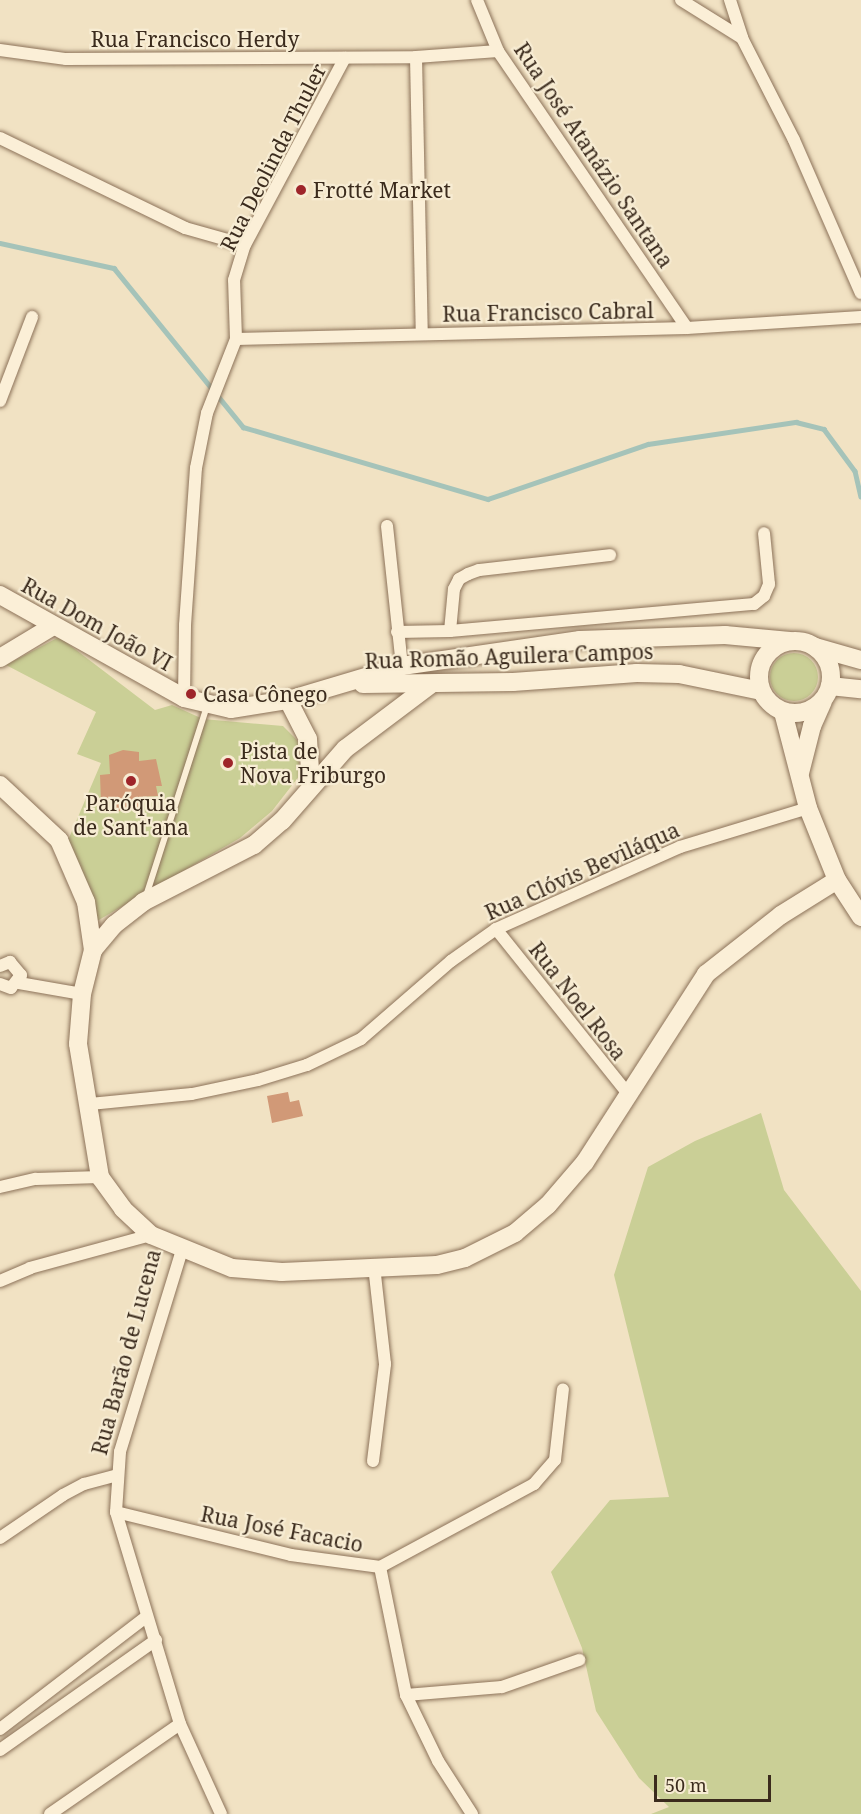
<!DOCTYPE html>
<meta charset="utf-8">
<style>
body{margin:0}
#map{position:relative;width:861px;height:1814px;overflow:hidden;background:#f1e2c3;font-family:"Noto Serif",serif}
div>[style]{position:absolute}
.green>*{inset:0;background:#cacf96}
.round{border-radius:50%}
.stream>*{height:4.5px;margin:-2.25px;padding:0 2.25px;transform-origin:2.25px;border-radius:2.25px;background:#a5c3b9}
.building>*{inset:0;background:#d19977}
.roads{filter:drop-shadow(0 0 2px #8c7259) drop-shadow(0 0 2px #8c7259)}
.lane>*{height:6px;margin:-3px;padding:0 3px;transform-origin:3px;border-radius:3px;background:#fbefd7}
.street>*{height:12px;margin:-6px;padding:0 6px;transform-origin:6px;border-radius:6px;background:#fbefd7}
.secondary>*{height:18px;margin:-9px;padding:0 9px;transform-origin:9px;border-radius:9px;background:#fbefd7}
.secondary>.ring{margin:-9px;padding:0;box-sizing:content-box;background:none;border:18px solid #fbefd7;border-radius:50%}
.dots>*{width:16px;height:16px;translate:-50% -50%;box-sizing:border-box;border:3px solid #f7ecd3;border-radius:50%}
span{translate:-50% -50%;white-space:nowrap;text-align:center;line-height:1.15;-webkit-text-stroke:4.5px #f7ecd3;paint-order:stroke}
.street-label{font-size:21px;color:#3b2b1d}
.poi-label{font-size:21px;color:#3b2b1d}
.left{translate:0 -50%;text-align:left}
.scale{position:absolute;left:654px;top:1775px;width:117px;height:27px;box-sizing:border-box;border:3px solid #3b2b1d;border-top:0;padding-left:8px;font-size:18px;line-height:21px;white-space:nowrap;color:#3b2b1d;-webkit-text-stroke:4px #f7ecd3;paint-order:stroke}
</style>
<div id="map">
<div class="green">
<i style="clip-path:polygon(59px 637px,155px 710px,172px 705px,203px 719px,283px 726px,298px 741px,300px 775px,272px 811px,240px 838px,97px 921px,66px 845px,101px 763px,77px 754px,96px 712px,6px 665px)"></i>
<i class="round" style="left:770px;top:653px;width:48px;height:48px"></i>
<i style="clip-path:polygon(761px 1113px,784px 1190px,861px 1291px,861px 1814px,651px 1814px,669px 1807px,639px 1778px,596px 1711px,582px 1648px,551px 1572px,610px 1500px,669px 1497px,614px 1275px,648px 1167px,695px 1141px)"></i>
</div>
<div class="stream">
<i style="left:0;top:243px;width:117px;rotate:12.4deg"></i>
<i style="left:114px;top:268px;width:205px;rotate:50.9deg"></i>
<i style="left:243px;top:427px;width:255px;rotate:16.4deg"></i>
<i style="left:488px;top:499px;width:169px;rotate:-19deg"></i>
<i style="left:648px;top:444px;width:150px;rotate:-8.5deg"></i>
<i style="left:796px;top:422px;width:29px;rotate:14deg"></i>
<i style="left:824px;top:429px;width:52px;rotate:53.6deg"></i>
<i style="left:855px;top:471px;width:26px;rotate:77deg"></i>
</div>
<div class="building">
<i style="clip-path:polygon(123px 750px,139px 752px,139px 761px,156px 759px,162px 786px,156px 786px,158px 796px,140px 797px,141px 808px,114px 812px,113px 802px,101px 804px,100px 775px,110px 774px,109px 755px)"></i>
<i style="clip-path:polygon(288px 1092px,290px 1102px,299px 1100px,303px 1116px,272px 1123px,267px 1096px)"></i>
</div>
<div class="roads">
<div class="lane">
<i style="left:146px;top:896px;width:200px;rotate:-72.2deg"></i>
</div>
<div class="street">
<i style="left:477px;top:0;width:55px;rotate:67.6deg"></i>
<i style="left:498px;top:51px;width:335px;rotate:55.7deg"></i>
<i style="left:681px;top:0;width:72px;rotate:31.9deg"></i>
<i style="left:730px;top:0;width:40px;rotate:72deg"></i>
<i style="left:742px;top:38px;width:114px;rotate:63deg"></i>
<i style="left:794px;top:140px;width:167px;rotate:66.4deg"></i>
<i style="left:0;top:50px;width:67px;rotate:7.8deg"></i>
<i style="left:66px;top:59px;width:350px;rotate:-0.3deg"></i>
<i style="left:416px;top:57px;width:82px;rotate:-4.2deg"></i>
<i style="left:416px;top:57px;width:277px;rotate:88.8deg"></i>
<i style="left:0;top:138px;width:206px;rotate:25.9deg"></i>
<i style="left:185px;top:228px;width:62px;rotate:15.8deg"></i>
<i style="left:236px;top:339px;width:451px;rotate:-1.4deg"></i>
<i style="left:687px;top:328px;width:174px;rotate:-3.6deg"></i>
<i style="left:0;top:401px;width:90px;rotate:-69.1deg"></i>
<i style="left:387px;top:526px;width:141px;rotate:83.9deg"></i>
<i style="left:450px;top:631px;width:42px;rotate:-84.6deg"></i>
<i style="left:454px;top:589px;width:11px;rotate:-63deg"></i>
<i style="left:459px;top:579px;width:10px;rotate:-29deg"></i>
<i style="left:468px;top:574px;width:12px;rotate:-20deg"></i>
<i style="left:479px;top:570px;width:132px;rotate:-6.5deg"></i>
<i style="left:397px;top:632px;width:53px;rotate:-1.1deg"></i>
<i style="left:450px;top:631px;width:305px;rotate:-5.1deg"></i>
<i style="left:754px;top:604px;width:13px;rotate:-39deg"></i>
<i style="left:764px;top:596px;width:13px;rotate:-67deg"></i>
<i style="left:769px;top:584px;width:51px;rotate:-95.6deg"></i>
<i style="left:184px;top:698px;width:73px;rotate:-89.2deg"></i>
<i style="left:185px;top:625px;width:157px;rotate:-86deg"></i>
<i style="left:196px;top:468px;width:56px;rotate:-78.7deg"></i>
<i style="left:207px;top:413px;width:79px;rotate:-68.6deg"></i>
<i style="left:236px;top:339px;width:59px;rotate:-91.9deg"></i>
<i style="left:234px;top:280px;width:37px;rotate:-73deg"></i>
<i style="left:245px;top:245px;width:212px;rotate:-61.9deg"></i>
<i style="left:496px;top:929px;width:214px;rotate:51.3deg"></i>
<i style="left:0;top:966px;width:11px;rotate:-22deg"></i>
<i style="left:10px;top:962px;width:17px;rotate:50deg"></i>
<i style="left:21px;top:975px;width:16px;rotate:128deg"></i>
<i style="left:11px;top:988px;width:12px;rotate:-160deg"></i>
<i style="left:19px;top:983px;width:64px;rotate:9.9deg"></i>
<i style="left:90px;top:1104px;width:102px;rotate:-5.6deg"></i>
<i style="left:192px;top:1094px;width:67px;rotate:-12deg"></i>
<i style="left:258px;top:1080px;width:51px;rotate:-17deg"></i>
<i style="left:307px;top:1065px;width:60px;rotate:-25.7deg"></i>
<i style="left:361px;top:1039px;width:119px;rotate:-40.9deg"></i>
<i style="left:451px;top:961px;width:55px;rotate:-35.4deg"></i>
<i style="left:496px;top:929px;width:201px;rotate:-24deg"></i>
<i style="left:680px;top:847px;width:134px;rotate:-16.9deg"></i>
<i style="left:0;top:1187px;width:37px;rotate:-13deg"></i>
<i style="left:36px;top:1179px;width:64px;rotate:-1.8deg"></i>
<i style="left:182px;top:1250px;width:211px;rotate:107.1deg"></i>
<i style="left:120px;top:1452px;width:60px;rotate:93.8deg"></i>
<i style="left:116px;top:1512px;width:221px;rotate:73.2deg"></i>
<i style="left:180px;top:1724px;width:99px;rotate:65.5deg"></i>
<i style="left:0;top:1281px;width:33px;rotate:-23deg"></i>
<i style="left:30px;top:1268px;width:125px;rotate:-15.3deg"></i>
<i style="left:373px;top:1461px;width:98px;rotate:-82.9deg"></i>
<i style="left:385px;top:1364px;width:99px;rotate:-96.4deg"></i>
<i style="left:116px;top:1512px;width:180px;rotate:13.8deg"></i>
<i style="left:291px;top:1555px;width:90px;rotate:7.7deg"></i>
<i style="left:380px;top:1567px;width:175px;rotate:-28.3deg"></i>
<i style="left:534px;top:1484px;width:32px;rotate:-49deg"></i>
<i style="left:555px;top:1460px;width:71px;rotate:-83.6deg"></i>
<i style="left:0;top:1538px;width:76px;rotate:-34.3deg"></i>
<i style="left:63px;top:1495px;width:24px;rotate:-28deg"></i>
<i style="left:84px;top:1484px;width:34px;rotate:-15deg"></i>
<i style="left:380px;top:1567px;width:131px;rotate:78.5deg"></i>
<i style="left:406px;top:1695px;width:73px;rotate:64.1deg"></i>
<i style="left:438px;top:1761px;width:63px;rotate:57.3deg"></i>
<i style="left:406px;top:1695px;width:96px;rotate:-4.8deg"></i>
<i style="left:502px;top:1687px;width:82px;rotate:-19.3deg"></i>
<i style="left:0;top:1729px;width:184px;rotate:-37.5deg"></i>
<i style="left:0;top:1750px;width:191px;rotate:-35.2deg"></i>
<i style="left:50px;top:1814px;width:158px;rotate:-34.7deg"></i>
</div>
<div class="secondary">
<i style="left:0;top:595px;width:211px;rotate:29.2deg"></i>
<i style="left:184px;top:698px;width:48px;rotate:13.2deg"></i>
<i style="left:231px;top:709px;width:58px;rotate:-9deg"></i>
<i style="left:288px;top:700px;width:119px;rotate:-16.6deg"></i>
<i style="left:402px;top:666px;width:180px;rotate:-8.3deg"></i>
<i style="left:580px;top:640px;width:145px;rotate:-2deg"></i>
<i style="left:725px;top:635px;width:65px;rotate:5.3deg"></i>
<i class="ring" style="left:759px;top:641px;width:54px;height:54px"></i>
<i style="left:815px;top:647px;width:48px;rotate:15.8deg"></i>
<i style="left:0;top:658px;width:62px;rotate:-31.1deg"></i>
<i style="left:363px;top:684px;width:150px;rotate:-0.8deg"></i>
<i style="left:513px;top:682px;width:124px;rotate:-4.2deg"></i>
<i style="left:637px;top:673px;width:42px;rotate:1.4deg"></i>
<i style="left:679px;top:674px;width:84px;rotate:11.7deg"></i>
<i style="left:830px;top:686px;width:31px;rotate:6deg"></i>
<i style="left:288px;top:700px;width:44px;rotate:62.9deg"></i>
<i style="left:308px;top:739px;width:48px;rotate:86.4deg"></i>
<i style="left:783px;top:712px;width:99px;rotate:75.4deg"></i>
<i style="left:808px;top:808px;width:78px;rotate:68.1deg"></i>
<i style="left:837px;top:880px;width:44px;rotate:57deg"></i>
<i style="left:800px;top:773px;width:49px;rotate:-75.7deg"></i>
<i style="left:812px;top:726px;width:27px;rotate:-66deg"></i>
<i style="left:0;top:785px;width:81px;rotate:43deg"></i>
<i style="left:59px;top:840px;width:68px;rotate:66.5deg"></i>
<i style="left:86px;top:902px;width:49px;rotate:81.7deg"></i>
<i style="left:93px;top:950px;width:45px;rotate:104deg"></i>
<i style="left:82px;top:994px;width:50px;rotate:94.6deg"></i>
<i style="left:78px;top:1044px;width:135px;rotate:80.6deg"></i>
<i style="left:100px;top:1177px;width:39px;rotate:54deg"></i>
<i style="left:123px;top:1209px;width:38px;rotate:43deg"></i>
<i style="left:151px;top:1235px;width:87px;rotate:22.2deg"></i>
<i style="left:232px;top:1268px;width:50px;rotate:4.6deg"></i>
<i style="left:282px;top:1272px;width:155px;rotate:-2.6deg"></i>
<i style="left:437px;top:1265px;width:29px;rotate:-14deg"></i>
<i style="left:465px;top:1258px;width:56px;rotate:-26.6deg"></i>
<i style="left:515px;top:1233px;width:43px;rotate:-40.3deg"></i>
<i style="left:548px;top:1205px;width:57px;rotate:-49.3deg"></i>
<i style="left:585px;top:1162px;width:224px;rotate:-57.2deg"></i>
<i style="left:706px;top:974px;width:95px;rotate:-38.2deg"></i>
<i style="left:781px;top:915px;width:66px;rotate:-32deg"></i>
<i style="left:93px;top:950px;width:33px;rotate:-50deg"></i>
<i style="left:114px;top:925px;width:37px;rotate:-38deg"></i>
<i style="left:143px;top:902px;width:125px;rotate:-27.2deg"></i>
<i style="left:254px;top:845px;width:37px;rotate:-41deg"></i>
<i style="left:282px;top:821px;width:96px;rotate:-48.8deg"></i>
<i style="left:345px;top:749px;width:106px;rotate:-37deg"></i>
</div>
</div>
<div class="dots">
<i style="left:301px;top:190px;background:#9e252a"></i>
<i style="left:191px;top:694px;background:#9e252a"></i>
<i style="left:228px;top:763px;background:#9e252a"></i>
<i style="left:131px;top:781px;background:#9e252a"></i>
</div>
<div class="street-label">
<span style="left:195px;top:39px">Rua Francisco Herdy</span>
<span style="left:594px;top:155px;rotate:56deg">Rua José Atanázio Santana</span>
<span style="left:273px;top:157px;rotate:-63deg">Rua Deolinda Thuler</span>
<span style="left:548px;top:312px;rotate:-1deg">Rua Francisco Cabral</span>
<span style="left:97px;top:624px;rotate:29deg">Rua Dom João VI</span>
<span style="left:509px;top:656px;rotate:-2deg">Rua Romão Aguilera Campos</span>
<span style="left:582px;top:871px;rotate:-24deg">Rua Clóvis Beviláqua</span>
<span style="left:578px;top:1001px;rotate:52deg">Rua Noel Rosa</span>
<span style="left:126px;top:1352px;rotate:-75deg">Rua Barão de Lucena</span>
<span style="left:282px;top:1529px;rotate:11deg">Rua José Facacio</span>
</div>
<div class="poi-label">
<span class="left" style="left:313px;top:190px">Frotté Market</span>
<span class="left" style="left:203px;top:694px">Casa Cônego</span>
<span class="left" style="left:240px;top:763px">Pista de<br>Nova Friburgo</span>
<span style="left:131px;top:815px">Paróquia<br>de Sant'ana</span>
</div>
<div class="scale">50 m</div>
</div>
